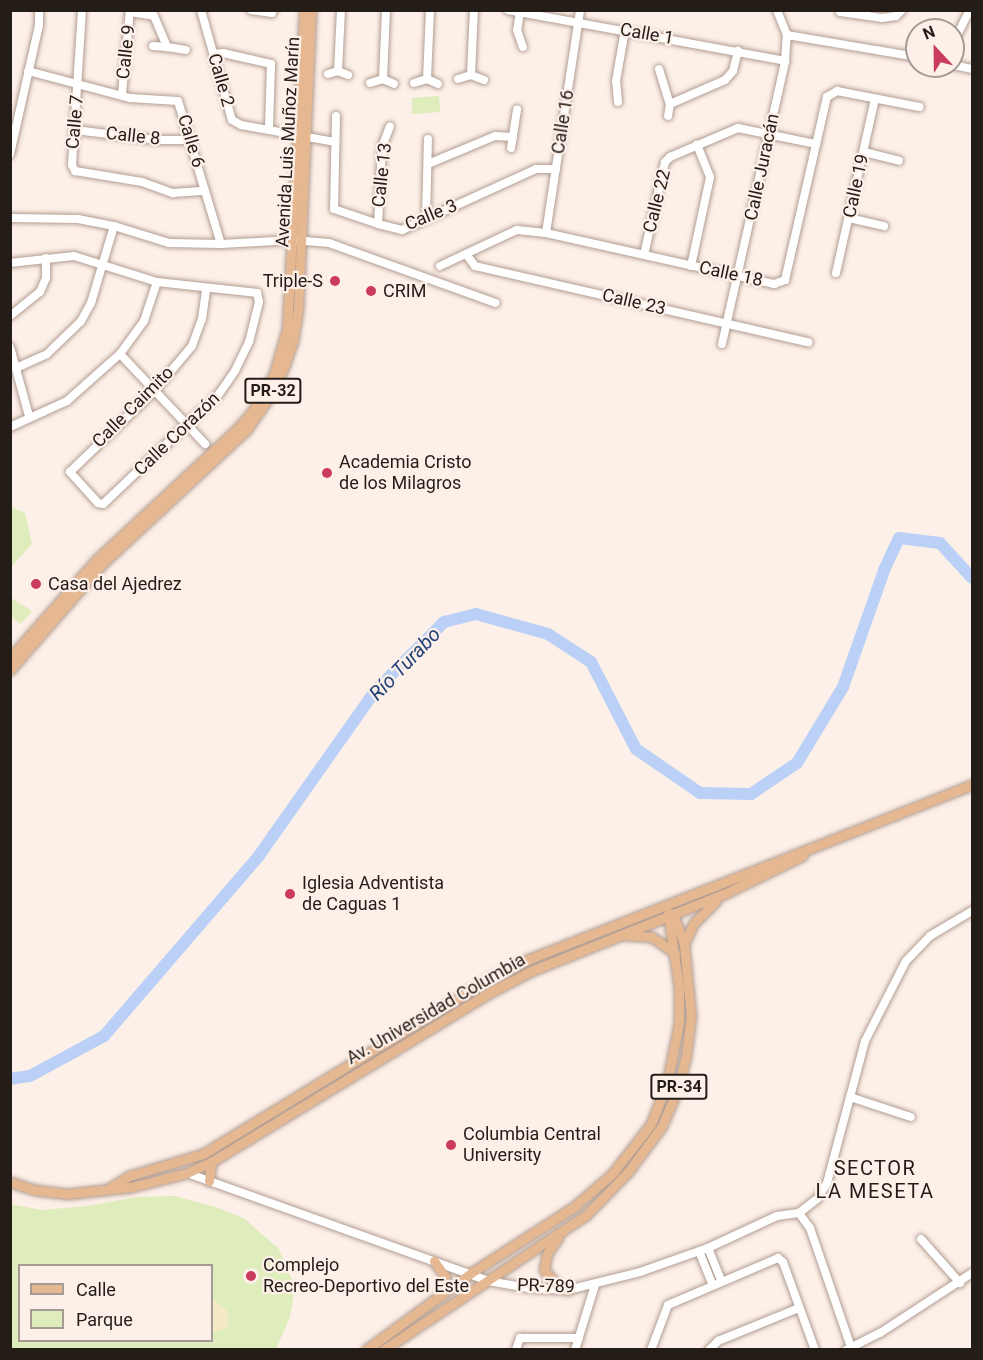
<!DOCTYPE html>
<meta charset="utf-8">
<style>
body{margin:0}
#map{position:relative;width:983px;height:1360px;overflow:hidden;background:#fdf0e8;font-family:Roboto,sans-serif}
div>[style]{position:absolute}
.green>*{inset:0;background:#dfecbb}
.sand>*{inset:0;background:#f3e9c4}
.river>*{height:12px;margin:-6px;padding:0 6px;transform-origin:6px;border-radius:6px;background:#bad0f6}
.roads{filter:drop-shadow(0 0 2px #b29d92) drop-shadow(0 0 2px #b29d92)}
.minor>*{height:8px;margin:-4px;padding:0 4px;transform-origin:4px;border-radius:4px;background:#fff}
.major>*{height:9px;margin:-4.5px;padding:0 4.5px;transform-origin:4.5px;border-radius:4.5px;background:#e5b892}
.dots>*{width:16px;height:16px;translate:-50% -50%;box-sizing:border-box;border:3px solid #fdf0e8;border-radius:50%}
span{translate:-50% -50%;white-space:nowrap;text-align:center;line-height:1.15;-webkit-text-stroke:4.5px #fdf0e8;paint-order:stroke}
.shield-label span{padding:2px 4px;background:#fdf0e8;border:2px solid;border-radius:4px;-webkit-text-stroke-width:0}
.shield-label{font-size:16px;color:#231c17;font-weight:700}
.street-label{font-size:18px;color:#231c17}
.poi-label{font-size:18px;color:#231c17}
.right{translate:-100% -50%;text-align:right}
.left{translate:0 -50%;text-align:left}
.water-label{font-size:20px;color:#23437a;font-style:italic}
.neighbourhood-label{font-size:20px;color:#231c17;letter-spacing:1.5px}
.frame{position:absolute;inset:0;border:12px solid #231c17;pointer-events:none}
.legend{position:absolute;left:18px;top:1264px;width:195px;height:78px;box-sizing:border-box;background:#fdf0e8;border:2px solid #a69b94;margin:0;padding:8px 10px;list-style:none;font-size:18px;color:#231c17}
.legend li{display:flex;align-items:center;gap:12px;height:30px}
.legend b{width:30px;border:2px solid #a69b94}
.north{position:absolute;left:905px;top:18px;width:60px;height:60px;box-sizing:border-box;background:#fdf0e8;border:2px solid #a69b94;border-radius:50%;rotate:338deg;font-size:16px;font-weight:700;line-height:24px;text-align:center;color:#231c17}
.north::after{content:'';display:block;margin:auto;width:21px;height:27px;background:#cb3b5d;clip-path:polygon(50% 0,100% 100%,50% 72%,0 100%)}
</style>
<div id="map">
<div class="green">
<i style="clip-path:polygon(439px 96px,440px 112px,412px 114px,412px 98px)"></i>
<i style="clip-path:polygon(11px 507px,25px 513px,32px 544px,11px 567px)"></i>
<i style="clip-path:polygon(10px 597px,32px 611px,21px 624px,11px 617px)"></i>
<i style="clip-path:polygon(evenodd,175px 1196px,216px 1207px,245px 1219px,279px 1249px,295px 1287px,290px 1317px,276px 1349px,11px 1350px,10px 1204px,42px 1210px,87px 1206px,137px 1197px,175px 1196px,20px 1266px,212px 1266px,212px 1340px,20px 1340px,20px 1266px)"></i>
</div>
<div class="sand">
<i style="clip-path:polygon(212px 1298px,226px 1309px,229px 1321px,228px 1327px,212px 1334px)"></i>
</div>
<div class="river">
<i style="left:10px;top:1079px;width:20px;rotate:-9deg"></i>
<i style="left:30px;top:1076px;width:84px;rotate:-28.4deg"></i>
<i style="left:104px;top:1036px;width:236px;rotate:-49.3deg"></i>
<i style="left:258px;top:857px;width:203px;rotate:-54.8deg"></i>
<i style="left:375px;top:691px;width:98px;rotate:-45deg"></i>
<i style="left:444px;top:622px;width:33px;rotate:-14deg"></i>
<i style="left:476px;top:614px;width:75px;rotate:15.5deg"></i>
<i style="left:548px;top:634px;width:51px;rotate:33.1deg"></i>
<i style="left:591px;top:662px;width:98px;rotate:62.7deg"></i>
<i style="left:636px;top:749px;width:78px;rotate:34.5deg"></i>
<i style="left:700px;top:793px;width:51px;rotate:1.1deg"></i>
<i style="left:751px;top:794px;width:55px;rotate:-34deg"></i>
<i style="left:797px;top:763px;width:89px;rotate:-58.8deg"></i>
<i style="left:843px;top:687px;width:126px;rotate:-70.6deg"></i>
<i style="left:885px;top:568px;width:33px;rotate:-65deg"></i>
<i style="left:899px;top:538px;width:41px;rotate:7deg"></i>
<i style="left:940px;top:543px;width:47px;rotate:47.6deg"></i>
</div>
<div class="roads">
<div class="minor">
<i style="left:82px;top:10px;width:155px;rotate:93.7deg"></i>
<i style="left:72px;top:165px;width:7px;rotate:63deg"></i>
<i style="left:75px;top:171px;width:68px;rotate:9.3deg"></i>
<i style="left:142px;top:182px;width:33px;rotate:20deg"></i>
<i style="left:173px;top:193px;width:32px;rotate:-4deg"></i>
<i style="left:201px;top:10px;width:114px;rotate:74.3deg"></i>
<i style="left:232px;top:120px;width:10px;rotate:29deg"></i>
<i style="left:241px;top:125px;width:96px;rotate:10.3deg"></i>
<i style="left:251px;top:10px;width:21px;rotate:8deg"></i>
<i style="left:272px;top:13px;width:3px;rotate:-72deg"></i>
<i style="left:508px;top:10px;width:282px;rotate:10.4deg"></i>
<i style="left:130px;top:12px;width:24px;rotate:9deg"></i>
<i style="left:154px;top:16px;width:34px;rotate:67deg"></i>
<i style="left:167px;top:47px;width:19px;rotate:9deg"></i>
<i style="left:520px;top:12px;width:18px;rotate:99deg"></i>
<i style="left:517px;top:30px;width:18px;rotate:71deg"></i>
<i style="left:840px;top:12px;width:42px;rotate:8.1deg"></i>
<i style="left:882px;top:18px;width:14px;rotate:-8deg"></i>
<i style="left:896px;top:16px;width:8px;rotate:-45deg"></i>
<i style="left:787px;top:35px;width:132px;rotate:9.6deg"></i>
<i style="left:953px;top:43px;width:37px;rotate:-63deg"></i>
<i style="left:153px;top:46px;width:14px;rotate:4deg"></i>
<i style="left:213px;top:54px;width:10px;rotate:-6deg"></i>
<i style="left:223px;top:53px;width:49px;rotate:12.9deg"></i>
<i style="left:271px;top:64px;width:65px;rotate:91.8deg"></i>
<i style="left:953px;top:65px;width:19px;rotate:12deg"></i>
<i style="left:659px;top:69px;width:37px;rotate:73deg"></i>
<i style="left:670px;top:104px;width:12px;rotate:99deg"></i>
<i style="left:28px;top:71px;width:106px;rotate:14.8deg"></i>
<i style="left:130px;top:98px;width:48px;rotate:3.6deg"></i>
<i style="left:178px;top:101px;width:149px;rotate:73.3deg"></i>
<i style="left:338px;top:71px;width:61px;rotate:-87.2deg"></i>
<i style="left:328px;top:74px;width:10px;rotate:-17deg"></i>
<i style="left:338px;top:71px;width:11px;rotate:22deg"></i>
<i style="left:471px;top:75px;width:65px;rotate:-87.4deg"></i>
<i style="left:383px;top:79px;width:69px;rotate:-87.5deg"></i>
<i style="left:427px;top:79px;width:69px;rotate:-87.5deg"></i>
<i style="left:458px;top:79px;width:14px;rotate:-17deg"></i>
<i style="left:471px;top:75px;width:14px;rotate:21deg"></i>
<i style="left:370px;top:83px;width:14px;rotate:-17deg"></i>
<i style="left:383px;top:79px;width:12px;rotate:24deg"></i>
<i style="left:414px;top:83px;width:14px;rotate:-17deg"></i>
<i style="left:427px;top:79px;width:12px;rotate:24deg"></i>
<i style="left:122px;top:94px;width:84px;rotate:-84.6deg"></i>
<i style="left:618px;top:102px;width:21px;rotate:-95deg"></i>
<i style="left:616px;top:81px;width:52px;rotate:-80deg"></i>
<i style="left:670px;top:104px;width:60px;rotate:-23.6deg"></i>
<i style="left:725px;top:80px;width:12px;rotate:-48deg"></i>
<i style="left:733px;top:71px;width:21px;rotate:-76deg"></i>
<i style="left:336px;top:116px;width:93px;rotate:91.2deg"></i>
<i style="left:334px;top:209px;width:46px;rotate:18.8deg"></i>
<i style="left:378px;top:224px;width:25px;rotate:14deg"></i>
<i style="left:402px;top:230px;width:147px;rotate:-24.5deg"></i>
<i style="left:536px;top:169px;width:20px"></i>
<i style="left:75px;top:130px;width:83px;rotate:7deg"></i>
<i style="left:157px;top:140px;width:34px"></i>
<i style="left:511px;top:148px;width:39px;rotate:-81deg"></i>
<i style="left:864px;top:152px;width:36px;rotate:14deg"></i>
<i style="left:10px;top:154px;width:132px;rotate:-77.3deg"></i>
<i style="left:39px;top:25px;width:15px;rotate:-90deg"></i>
<i style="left:428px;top:164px;width:73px;rotate:-22.7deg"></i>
<i style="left:495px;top:136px;width:18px;rotate:3deg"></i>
<i style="left:10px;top:218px;width:68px;rotate:0.8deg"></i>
<i style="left:78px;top:219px;width:37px;rotate:11deg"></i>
<i style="left:114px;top:226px;width:58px;rotate:17.2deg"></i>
<i style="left:169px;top:243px;width:52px;rotate:1.1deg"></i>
<i style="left:221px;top:244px;width:73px;rotate:-3.1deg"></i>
<i style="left:294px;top:240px;width:35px;rotate:5deg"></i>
<i style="left:329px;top:243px;width:177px;rotate:19.8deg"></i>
<i style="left:849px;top:218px;width:36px;rotate:13deg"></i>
<i style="left:426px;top:219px;width:80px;rotate:-88.6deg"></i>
<i style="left:378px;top:224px;width:77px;rotate:-87deg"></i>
<i style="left:382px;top:147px;width:22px;rotate:-69deg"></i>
<i style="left:546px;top:233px;width:226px;rotate:-81.3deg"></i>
<i style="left:466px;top:254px;width:15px;rotate:53deg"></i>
<i style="left:475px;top:266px;width:342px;rotate:12.9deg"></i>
<i style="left:644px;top:255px;width:95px;rotate:-77.3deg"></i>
<i style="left:665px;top:162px;width:7px;rotate:-45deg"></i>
<i style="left:670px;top:157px;width:74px;rotate:-23.1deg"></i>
<i style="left:738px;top:128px;width:80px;rotate:11.6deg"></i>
<i style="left:10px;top:263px;width:64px;rotate:-6.2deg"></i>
<i style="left:74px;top:256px;width:87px;rotate:17.4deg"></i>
<i style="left:157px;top:282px;width:101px;rotate:6.3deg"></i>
<i style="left:257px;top:293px;width:9px;rotate:77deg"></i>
<i style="left:259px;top:302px;width:41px;rotate:104deg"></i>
<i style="left:249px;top:342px;width:32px;rotate:116deg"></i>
<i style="left:235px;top:371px;width:29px;rotate:125deg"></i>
<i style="left:218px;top:395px;width:158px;rotate:136.5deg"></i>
<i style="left:103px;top:504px;width:5px;rotate:-169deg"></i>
<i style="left:98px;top:503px;width:42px;rotate:-132.1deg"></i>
<i style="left:70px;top:472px;width:118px;rotate:-44deg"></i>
<i style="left:155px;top:390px;width:57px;rotate:-49.9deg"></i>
<i style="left:192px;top:346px;width:29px;rotate:-70deg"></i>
<i style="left:202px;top:319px;width:30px;rotate:-82deg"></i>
<i style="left:440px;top:266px;width:85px;rotate:-25.1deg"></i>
<i style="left:517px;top:230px;width:29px;rotate:6deg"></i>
<i style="left:546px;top:233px;width:234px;rotate:12.6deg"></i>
<i style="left:774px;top:284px;width:12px;rotate:-20deg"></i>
<i style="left:785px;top:280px;width:188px;rotate:-77.1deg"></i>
<i style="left:827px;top:97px;width:12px;rotate:-31deg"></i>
<i style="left:837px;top:91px;width:84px;rotate:11deg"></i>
<i style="left:691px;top:266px;width:91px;rotate:-77.9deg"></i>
<i style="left:710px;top:177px;width:35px;rotate:-112deg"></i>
<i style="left:836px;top:273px;width:178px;rotate:-77.4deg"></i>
<i style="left:10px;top:316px;width:38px;rotate:-39deg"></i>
<i style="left:40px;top:292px;width:15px;rotate:-67deg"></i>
<i style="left:46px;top:278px;width:20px;rotate:-90deg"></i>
<i style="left:722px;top:344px;width:290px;rotate:-77.4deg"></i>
<i style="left:785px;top:61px;width:26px;rotate:-86deg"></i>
<i style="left:787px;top:35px;width:27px;rotate:-112deg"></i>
<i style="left:10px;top:347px;width:72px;rotate:74.6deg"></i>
<i style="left:120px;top:354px;width:124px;rotate:46.6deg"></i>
<i style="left:16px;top:368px;width:34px;rotate:-24deg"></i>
<i style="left:47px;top:354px;width:47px;rotate:-44.1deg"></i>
<i style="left:81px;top:321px;width:21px;rotate:-61deg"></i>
<i style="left:91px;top:303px;width:80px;rotate:-73.4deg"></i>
<i style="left:10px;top:427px;width:63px;rotate:-24.5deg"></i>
<i style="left:67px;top:401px;width:71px;rotate:-41.6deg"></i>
<i style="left:120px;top:354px;width:41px;rotate:-54deg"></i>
<i style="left:144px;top:321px;width:41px;rotate:-71.6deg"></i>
<i style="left:850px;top:1097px;width:64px;rotate:18.2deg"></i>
<i style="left:187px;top:1173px;width:320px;rotate:19.7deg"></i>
<i style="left:488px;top:1281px;width:41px;rotate:9.9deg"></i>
<i style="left:528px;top:1288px;width:40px;rotate:2.9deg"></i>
<i style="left:568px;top:1290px;width:74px;rotate:-14deg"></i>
<i style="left:640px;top:1272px;width:72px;rotate:-19.4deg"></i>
<i style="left:708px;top:1248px;width:76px;rotate:-24.9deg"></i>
<i style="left:777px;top:1216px;width:22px;rotate:-8deg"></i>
<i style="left:799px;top:1213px;width:24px;rotate:-38deg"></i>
<i style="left:818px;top:1198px;width:17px;rotate:-59deg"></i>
<i style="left:827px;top:1183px;width:147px;rotate:-75deg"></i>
<i style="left:865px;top:1041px;width:90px;rotate:-62.9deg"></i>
<i style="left:906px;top:961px;width:35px;rotate:-46deg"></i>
<i style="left:930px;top:936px;width:49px;rotate:-30.8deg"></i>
<i style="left:799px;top:1213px;width:19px;rotate:54deg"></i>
<i style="left:810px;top:1228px;width:129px;rotate:71deg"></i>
<i style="left:921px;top:1239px;width:59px;rotate:48.4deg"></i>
<i style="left:708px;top:1248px;width:35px;rotate:68deg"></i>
<i style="left:699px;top:1251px;width:35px;rotate:68deg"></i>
<i style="left:516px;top:1350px;width:13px;rotate:-72deg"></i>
<i style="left:520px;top:1338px;width:59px"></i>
<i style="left:575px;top:1350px;width:68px;rotate:-72.9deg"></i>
<i style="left:651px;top:1350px;width:48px;rotate:-69.3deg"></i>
<i style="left:668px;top:1305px;width:120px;rotate:-23.1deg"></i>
<i style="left:778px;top:1258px;width:6px;rotate:39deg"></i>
<i style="left:783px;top:1262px;width:94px;rotate:70deg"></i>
<i style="left:709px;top:1350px;width:13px;rotate:-45deg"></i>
<i style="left:718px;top:1341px;width:87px;rotate:-22.2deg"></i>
<i style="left:846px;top:1350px;width:38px;rotate:-27deg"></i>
<i style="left:880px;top:1333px;width:110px;rotate:-33.1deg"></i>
</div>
<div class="major">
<i style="left:10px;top:658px;width:130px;rotate:-48.7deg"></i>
<i style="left:96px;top:560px;width:190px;rotate:-42.9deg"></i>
<i style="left:235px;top:431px;width:25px;rotate:-48deg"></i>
<i style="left:252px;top:412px;width:44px;rotate:-59.9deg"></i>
<i style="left:274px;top:374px;width:47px;rotate:-73.9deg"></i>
<i style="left:287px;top:329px;width:319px;rotate:-86.9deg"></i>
<i style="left:10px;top:670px;width:142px;rotate:-49deg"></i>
<i style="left:103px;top:563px;width:197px;rotate:-42.9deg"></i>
<i style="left:247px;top:429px;width:44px;rotate:-55.2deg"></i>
<i style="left:272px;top:393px;width:29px;rotate:-65deg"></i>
<i style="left:284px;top:367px;width:28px;rotate:-71deg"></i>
<i style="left:293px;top:341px;width:32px;rotate:-81deg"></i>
<i style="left:298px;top:309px;width:299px;rotate:-87.5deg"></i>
<i style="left:625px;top:935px;width:27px;rotate:4deg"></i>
<i style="left:652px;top:937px;width:28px;rotate:35deg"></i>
<i style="left:684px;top:944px;width:23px;rotate:-65deg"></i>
<i style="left:694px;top:923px;width:31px;rotate:-45deg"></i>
<i style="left:209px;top:1181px;width:19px;rotate:-84deg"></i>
<i style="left:10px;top:1182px;width:26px;rotate:18deg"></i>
<i style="left:35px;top:1190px;width:32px;rotate:7deg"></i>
<i style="left:67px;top:1194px;width:64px;rotate:-6.2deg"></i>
<i style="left:131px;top:1187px;width:58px;rotate:-14deg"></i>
<i style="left:187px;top:1173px;width:26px;rotate:-25deg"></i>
<i style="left:211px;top:1162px;width:325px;rotate:-31.3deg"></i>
<i style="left:489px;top:993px;width:47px;rotate:-27.6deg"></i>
<i style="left:531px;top:971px;width:210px;rotate:-21.8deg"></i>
<i style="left:726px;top:893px;width:85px;rotate:-26deg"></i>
<i style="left:111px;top:1187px;width:21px;rotate:-31deg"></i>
<i style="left:129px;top:1176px;width:77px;rotate:-16.6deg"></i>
<i style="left:203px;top:1154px;width:328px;rotate:-31.4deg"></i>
<i style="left:483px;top:983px;width:50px;rotate:-27.6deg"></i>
<i style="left:527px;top:960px;width:478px;rotate:-21.5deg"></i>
<i style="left:558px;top:1238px;width:19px;rotate:125deg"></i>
<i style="left:547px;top:1254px;width:16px;rotate:101deg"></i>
<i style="left:544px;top:1270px;width:18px;rotate:49deg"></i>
<i style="left:556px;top:1284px;width:13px;rotate:27deg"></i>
<i style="left:434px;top:1261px;width:19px;rotate:54deg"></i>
<i style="left:445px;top:1276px;width:19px;rotate:99deg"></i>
<i style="left:366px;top:1350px;width:130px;rotate:-36.3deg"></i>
<i style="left:471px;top:1273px;width:122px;rotate:-32.7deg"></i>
<i style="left:574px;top:1207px;width:50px;rotate:-41deg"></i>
<i style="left:612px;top:1174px;width:63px;rotate:-52deg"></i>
<i style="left:651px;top:1124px;width:44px;rotate:-68.7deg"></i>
<i style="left:667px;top:1083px;width:61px;rotate:-78.7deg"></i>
<i style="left:679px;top:1023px;width:36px;rotate:-90deg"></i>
<i style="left:679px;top:987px;width:74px;rotate:-98.6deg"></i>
<i style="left:383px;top:1350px;width:242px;rotate:-33.6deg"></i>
<i style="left:585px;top:1216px;width:62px;rotate:-45.7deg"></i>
<i style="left:628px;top:1172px;width:57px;rotate:-53.5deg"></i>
<i style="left:662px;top:1126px;width:41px;rotate:-67.2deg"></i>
<i style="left:678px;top:1088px;width:33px;rotate:-76deg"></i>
<i style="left:686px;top:1056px;width:40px;rotate:-82.9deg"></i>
<i style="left:691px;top:1016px;width:72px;rotate:-95.6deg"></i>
<i style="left:684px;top:944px;width:32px;rotate:-110deg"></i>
<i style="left:673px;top:914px;width:4px;rotate:-166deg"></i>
</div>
</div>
<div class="dots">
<i style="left:335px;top:281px;background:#cb3b5d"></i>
<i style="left:371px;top:291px;background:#cb3b5d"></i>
<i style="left:327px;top:473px;background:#cb3b5d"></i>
<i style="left:36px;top:584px;background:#cb3b5d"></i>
<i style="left:290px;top:894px;background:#cb3b5d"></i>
<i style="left:451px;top:1145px;background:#cb3b5d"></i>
<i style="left:251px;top:1276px;background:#cb3b5d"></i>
</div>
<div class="shield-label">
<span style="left:273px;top:391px">PR-32</span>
<span style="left:679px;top:1087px">PR-34</span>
</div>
<div class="street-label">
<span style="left:647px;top:34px;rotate:10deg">Calle 1</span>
<span style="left:126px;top:52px;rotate:-84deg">Calle 9</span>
<span style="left:221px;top:80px;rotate:74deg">Calle 2</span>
<span style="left:75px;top:122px;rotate:-85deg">Calle 7</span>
<span style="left:563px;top:122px;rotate:-81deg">Calle 16</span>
<span style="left:133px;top:136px;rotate:6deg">Calle 8</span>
<span style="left:191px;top:141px;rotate:73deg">Calle 6</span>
<span style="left:288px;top:142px;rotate:-87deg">Avenida Luis Muñoz Marín</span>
<span style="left:762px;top:167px;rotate:-78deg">Calle Juracán</span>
<span style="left:382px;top:175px;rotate:-84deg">Calle 13</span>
<span style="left:856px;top:186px;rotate:-78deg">Calle 19</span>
<span style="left:657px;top:201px;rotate:-76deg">Calle 22</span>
<span style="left:431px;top:215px;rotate:-22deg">Calle 3</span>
<span style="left:731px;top:274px;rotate:12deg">Calle 18</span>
<span style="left:634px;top:302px;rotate:13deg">Calle 23</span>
<span style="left:133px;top:407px;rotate:-45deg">Calle Caimito</span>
<span style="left:177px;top:434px;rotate:-44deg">Calle Corazón</span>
<span style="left:436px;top:1009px;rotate:-30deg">Av. Universidad Columbia</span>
<span style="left:546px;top:1286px;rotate:2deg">PR-789</span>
</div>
<div class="poi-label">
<span class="right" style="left:323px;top:281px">Triple-S</span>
<span class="left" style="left:383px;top:291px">CRIM</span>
<span class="left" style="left:339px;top:473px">Academia Cristo<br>de los Milagros</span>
<span class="left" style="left:48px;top:584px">Casa del Ajedrez</span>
<span class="left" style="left:302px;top:894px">Iglesia Adventista<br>de Caguas 1</span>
<span class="left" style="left:463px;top:1145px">Columbia Central<br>University</span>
<span class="left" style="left:263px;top:1276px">Complejo<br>Recreo-Deportivo del Este</span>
</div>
<div class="water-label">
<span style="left:405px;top:664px;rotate:-46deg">Río Turabo</span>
</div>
<div class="neighbourhood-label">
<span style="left:875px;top:1180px">SECTOR<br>LA MESETA</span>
</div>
<div class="frame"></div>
<ul class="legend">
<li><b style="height:8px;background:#e5b892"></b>Calle</li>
<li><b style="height:16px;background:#dfecbb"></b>Parque</li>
</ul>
<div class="north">N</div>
</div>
